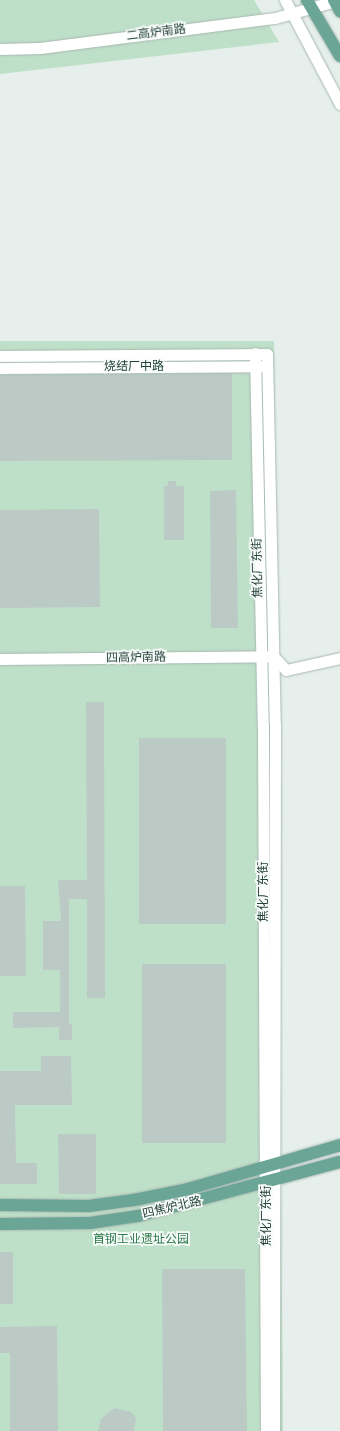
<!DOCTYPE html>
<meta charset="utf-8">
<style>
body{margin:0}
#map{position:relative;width:340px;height:1431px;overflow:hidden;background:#e6efeb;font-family:"Asap Condensed","Noto Sans SC",sans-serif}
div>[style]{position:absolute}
.green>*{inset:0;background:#bfe0c8}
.building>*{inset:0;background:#bbcac4}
.roads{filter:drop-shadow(0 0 1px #a8b8b2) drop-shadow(0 0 1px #a8b8b2)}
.minor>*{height:11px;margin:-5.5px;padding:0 5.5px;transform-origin:5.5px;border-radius:5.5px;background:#fff}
.major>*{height:12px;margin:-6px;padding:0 6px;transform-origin:6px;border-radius:6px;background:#6aa596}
span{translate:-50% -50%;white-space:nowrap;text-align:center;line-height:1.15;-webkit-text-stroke:3.5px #f7fbf9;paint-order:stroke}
.street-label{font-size:12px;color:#24423a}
.park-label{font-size:12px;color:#2d7a4b}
</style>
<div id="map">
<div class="green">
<i style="clip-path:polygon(0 0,254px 0,279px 42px,0 74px)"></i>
<i style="clip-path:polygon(0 341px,274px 341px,283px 1431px,0 1431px)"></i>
</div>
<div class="building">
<i style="clip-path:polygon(232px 373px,232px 460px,0 461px,0 375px)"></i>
<i style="clip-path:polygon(168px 481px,176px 481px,176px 486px,184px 486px,184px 540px,164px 540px,164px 486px,168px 486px)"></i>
<i style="clip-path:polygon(236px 490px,238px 628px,211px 628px,210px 491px)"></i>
<i style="clip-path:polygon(99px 509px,100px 607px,0 608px,0 510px)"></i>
<i style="clip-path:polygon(86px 702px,104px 702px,105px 998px,87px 998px,87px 899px,69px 899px,69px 1024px,72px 1024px,72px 1040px,59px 1040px,59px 1027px,13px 1028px,13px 1012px,60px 1012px,60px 970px,43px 970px,43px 921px,61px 921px,58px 880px,87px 880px)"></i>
<i style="clip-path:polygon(139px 738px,226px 738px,226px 924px,139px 924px)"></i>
<i style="clip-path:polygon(0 886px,25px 886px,26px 976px,0 976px)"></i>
<i style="clip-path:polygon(142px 964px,226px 964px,226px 1143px,142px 1143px)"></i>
<i style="clip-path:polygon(41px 1056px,71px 1056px,72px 1105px,15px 1105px,16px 1163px,37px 1163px,37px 1184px,0 1184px,0 1071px,41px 1071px)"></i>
<i style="clip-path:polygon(58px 1134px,96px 1134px,96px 1194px,59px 1194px)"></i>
<i style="clip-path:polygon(0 1252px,13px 1252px,13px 1304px,0 1304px)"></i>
<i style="clip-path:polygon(162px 1269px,245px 1269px,247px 1431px,163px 1431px)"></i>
<i style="clip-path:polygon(57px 1326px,58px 1431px,10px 1431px,10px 1353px,0 1353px,0 1327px)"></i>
<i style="clip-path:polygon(114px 1408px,131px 1412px,136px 1418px,134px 1431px,98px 1431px,101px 1419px)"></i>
</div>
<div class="roads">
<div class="minor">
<i style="left:285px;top:0;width:118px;rotate:62.1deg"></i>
<i style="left:0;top:49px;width:40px;rotate:-1.4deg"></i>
<i style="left:40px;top:48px;width:237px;rotate:-7.3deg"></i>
<i style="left:275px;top:18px;width:66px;rotate:-15.7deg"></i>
<i style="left:255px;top:353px;width:374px;rotate:88.8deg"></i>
<i style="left:263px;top:727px;width:704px;rotate:89.76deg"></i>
<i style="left:0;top:356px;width:267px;rotate:-0.4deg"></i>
<i style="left:267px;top:354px;width:370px;rotate:88.8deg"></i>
<i style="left:275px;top:724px;width:707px;rotate:90.08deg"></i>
<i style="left:0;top:368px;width:261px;rotate:-0.4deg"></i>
<i style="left:0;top:659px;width:273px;rotate:-0.6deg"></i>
<i style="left:273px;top:656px;width:19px;rotate:47deg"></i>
<i style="left:286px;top:670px;width:55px;rotate:-12.5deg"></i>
</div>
<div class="major">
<i style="left:307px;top:0;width:65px;rotate:59.5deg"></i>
<i style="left:334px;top:0;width:13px;rotate:61deg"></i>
<i style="left:0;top:1205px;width:89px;rotate:0.6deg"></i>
<i style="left:89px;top:1206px;width:45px;rotate:-7.6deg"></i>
<i style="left:134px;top:1200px;width:55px;rotate:-11.5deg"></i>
<i style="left:188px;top:1189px;width:158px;rotate:-16.1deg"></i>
<i style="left:0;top:1224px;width:90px;rotate:-0.6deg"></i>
<i style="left:90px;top:1223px;width:49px;rotate:-8.3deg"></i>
<i style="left:138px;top:1216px;width:209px;rotate:-15deg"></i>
</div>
</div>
<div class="street-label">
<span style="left:156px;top:33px;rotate:-7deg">二高炉南路</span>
<span style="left:134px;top:367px">烧结厂中路</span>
<span style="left:258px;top:568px;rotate:-91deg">焦化厂东街</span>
<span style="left:136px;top:658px;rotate:-1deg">四高炉南路</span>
<span style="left:264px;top:892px;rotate:-90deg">焦化厂东街</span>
<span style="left:172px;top:1208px;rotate:-13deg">四焦炉北路</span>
<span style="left:267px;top:1216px;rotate:-90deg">焦化厂东街</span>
</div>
<div class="park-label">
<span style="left:141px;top:1240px">首钢工业遗址公园</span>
</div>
</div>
